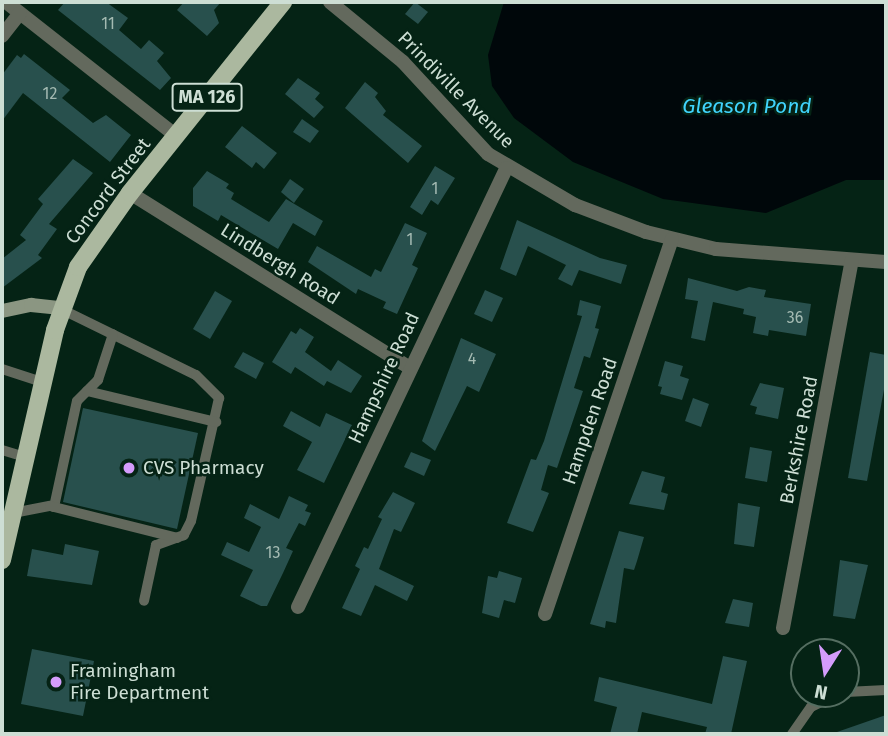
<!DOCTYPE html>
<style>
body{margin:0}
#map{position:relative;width:888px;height:736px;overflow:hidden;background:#052315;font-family:"Fira Sans",sans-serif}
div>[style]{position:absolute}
.water>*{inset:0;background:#00070a}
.building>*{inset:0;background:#28504d}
.service>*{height:10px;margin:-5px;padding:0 5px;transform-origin:5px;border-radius:5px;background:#63695d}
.minor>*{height:14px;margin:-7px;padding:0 7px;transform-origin:7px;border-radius:7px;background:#63695d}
.secondary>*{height:14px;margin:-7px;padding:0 7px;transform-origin:7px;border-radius:7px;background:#8b9682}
.primary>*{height:18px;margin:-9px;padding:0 9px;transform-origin:9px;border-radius:9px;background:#abb89f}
.dots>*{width:19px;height:19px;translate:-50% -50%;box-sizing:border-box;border:4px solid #052315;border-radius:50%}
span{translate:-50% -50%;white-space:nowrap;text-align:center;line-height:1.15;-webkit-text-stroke:5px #052315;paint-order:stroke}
.number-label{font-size:16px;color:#a4bab2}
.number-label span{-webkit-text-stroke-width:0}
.shield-label span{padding:2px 5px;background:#052315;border:2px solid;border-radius:5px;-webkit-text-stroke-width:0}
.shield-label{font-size:18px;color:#cdded4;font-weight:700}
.street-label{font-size:19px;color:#cdded4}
.poi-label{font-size:19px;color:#cdded4}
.left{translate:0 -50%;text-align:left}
.water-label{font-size:21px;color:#40d4fc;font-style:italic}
.frame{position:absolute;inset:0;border:4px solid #cdded4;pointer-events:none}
.north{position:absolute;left:790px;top:638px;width:70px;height:70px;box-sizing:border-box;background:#052315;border:2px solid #556e61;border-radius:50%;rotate:192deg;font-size:19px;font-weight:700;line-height:28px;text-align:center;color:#cdded4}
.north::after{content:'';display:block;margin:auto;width:24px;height:32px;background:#d49cfb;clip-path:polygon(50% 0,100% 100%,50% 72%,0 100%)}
</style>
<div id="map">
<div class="water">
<i style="clip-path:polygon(504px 2px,886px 2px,886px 180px,846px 180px,766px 213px,663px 199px,573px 162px,514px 118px,492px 86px,488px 55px)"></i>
</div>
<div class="building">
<i style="clip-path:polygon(65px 2px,106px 2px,128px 18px,119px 30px,141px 49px,149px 40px,164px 53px,157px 61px,171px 78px,160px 90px,58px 10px)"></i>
<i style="clip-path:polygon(184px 2px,221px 2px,214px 10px,219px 23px,207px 36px,177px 10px)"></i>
<i style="clip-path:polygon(415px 2px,428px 12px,418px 24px,405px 14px)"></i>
<i style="clip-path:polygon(24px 54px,70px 90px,62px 98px,93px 123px,106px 115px,131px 135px,110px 162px,23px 93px,2px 121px,2px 75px,17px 55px,21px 58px)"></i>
<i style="clip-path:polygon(298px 78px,320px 93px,315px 99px,324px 107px,314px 118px,285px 94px)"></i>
<i style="clip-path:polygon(365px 82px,378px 93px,375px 97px,386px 111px,383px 115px,422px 146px,408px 163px,345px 108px)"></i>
<i style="clip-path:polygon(302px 119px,319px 131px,310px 143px,293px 132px)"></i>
<i style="clip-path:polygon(242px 126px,277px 153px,264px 169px,256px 162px,252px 168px,225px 147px)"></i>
<i style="clip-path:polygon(73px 159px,93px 173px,49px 224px,57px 229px,38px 255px,42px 258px,2px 288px,2px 259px,26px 240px,20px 235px,43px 204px,38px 199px)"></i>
<i style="clip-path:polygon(435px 166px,455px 178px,438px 205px,431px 200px,422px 215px,410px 207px)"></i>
<i style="clip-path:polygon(207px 171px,229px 184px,226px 188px,234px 193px,231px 199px,269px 222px,286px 199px,323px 221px,315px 236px,293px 223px,278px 249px,221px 215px,218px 221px,193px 206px,193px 188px)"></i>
<i style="clip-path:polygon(290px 179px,304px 189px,294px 203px,281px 192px)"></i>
<i style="clip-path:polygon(517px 220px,600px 258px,627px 265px,621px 284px,579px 270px,572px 286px,558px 279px,566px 265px,528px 246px,516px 276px,500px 269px)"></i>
<i style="clip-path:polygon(405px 223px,427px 233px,412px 265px,418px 268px,397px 314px,383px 308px,386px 302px,358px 289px,356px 294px,308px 262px,317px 246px,371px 277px,375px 269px,381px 272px)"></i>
<i style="clip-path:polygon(688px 278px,737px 291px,749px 287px,766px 290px,764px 297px,811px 304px,806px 336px,769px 330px,768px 336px,753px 333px,756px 317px,743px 314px,744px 309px,713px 302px,705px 341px,691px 338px,698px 301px,685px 299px)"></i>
<i style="clip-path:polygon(485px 290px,503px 298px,492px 322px,474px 314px)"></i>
<i style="clip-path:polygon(215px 291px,232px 301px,210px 339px,193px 329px)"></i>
<i style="clip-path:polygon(580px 300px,601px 306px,595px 328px,599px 329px,590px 358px,584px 356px,574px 388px,583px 391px,557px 468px,548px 465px,541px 490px,549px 493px,533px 532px,507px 523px,531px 459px,536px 460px,544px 441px,582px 316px,577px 315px)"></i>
<i style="clip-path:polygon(300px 328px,314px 337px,305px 352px,331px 371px,338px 360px,362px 376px,351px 393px,327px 381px,324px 386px,295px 367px,291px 374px,272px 362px,291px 331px,296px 334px)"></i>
<i style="clip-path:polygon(461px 338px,496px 354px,479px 392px,467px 386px,435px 451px,422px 441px)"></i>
<i style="clip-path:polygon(243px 352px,264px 363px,256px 379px,234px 367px)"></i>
<i style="clip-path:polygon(870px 352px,886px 355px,886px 379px,867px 481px,848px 478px)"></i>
<i style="clip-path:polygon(665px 361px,683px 366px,680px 376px,689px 379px,682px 400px,660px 394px,662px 387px,658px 386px)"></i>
<i style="clip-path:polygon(760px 383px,784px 388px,778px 419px,755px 414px,757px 407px,750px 405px)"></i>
<i style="clip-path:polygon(693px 398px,709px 404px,701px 427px,685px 421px)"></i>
<i style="clip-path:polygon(83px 408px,198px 433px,177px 529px,63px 502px)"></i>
<i style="clip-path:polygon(291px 411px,320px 427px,326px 413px,352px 425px,324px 483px,297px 470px,312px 442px,283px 426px)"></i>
<i style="clip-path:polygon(750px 447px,772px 451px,767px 482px,745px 478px)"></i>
<i style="clip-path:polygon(411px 452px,431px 460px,424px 476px,404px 467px)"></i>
<i style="clip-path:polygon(642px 471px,665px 477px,661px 492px,668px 494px,664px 510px,629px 504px)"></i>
<i style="clip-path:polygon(393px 492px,415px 503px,401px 532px,394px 529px,379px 569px,414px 586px,407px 601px,375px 585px,361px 616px,342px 608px,360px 569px,355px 566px,364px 547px,368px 549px,382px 519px,378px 517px)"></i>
<i style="clip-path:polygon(289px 496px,308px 505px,305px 511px,311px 513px,305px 526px,299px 523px,286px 548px,293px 551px,283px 573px,267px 606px,261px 606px,240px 596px,253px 570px,221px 555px,227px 542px,249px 552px,261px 527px,244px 518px,250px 504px,279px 519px)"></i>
<i style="clip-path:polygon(738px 503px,760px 507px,754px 547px,734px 544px)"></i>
<i style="clip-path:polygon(619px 531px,644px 537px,637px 561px,634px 570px,624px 568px,616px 623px,606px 621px,605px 628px,590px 624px)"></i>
<i style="clip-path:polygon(65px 544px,99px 551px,92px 585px,27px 576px,32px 549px,63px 555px)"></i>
<i style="clip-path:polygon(840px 560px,868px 565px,855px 619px,833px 616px)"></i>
<i style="clip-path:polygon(499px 571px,522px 578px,515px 603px,504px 600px,499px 618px,482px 613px,488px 576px,497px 578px)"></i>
<i style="clip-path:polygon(733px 599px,753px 603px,749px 627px,725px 623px)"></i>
<i style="clip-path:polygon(32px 649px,94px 661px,83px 716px,21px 704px)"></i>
<i style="clip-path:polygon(723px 656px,747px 661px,731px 734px,705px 734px,707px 727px,642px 712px,637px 734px,610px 734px,617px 707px,594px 701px,599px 677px,712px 704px)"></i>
<i style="clip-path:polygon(886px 715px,886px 734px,837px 734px,837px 732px)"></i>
</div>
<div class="service">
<i style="left:61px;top:309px;width:150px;rotate:26.1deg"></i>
<i style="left:196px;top:375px;width:33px;rotate:45deg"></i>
<i style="left:219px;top:398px;width:126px;rotate:102.8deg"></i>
<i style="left:191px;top:521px;width:16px;rotate:117deg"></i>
<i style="left:184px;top:535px;width:30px;rotate:160deg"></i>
<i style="left:156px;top:545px;width:57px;rotate:102.1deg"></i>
<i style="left:2px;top:369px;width:42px;rotate:18deg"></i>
<i style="left:87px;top:391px;width:133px;rotate:13.5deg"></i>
<i style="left:2px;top:450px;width:24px;rotate:17deg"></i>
<i style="left:54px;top:507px;width:108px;rotate:-77.8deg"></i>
<i style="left:77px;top:401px;width:30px;rotate:-45deg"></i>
<i style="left:98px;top:380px;width:48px;rotate:-71.9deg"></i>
<i style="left:13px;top:513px;width:38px;rotate:-11deg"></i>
<i style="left:50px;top:506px;width:131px;rotate:14.1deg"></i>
<i style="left:846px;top:692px;width:40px;rotate:-2.9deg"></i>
<i style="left:792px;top:734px;width:33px;rotate:-55deg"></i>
<i style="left:811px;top:707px;width:30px;rotate:-26deg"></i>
</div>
<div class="minor">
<i style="left:6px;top:2px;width:216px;rotate:38.2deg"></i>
<i style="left:330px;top:2px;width:94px;rotate:39.4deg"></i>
<i style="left:403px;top:62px;width:125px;rotate:47.3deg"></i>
<i style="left:488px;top:154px;width:101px;rotate:30.4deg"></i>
<i style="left:575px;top:205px;width:76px;rotate:20.8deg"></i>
<i style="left:646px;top:232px;width:72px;rotate:13.7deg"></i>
<i style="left:716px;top:249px;width:170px;rotate:4.4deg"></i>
<i style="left:2px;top:36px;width:29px;rotate:-52deg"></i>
<i style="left:130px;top:193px;width:330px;rotate:32deg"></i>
<i style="left:298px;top:607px;width:486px;rotate:-64.6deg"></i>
<i style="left:545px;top:614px;width:396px;rotate:-71.3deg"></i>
<i style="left:783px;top:628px;width:374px;rotate:-79.4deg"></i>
</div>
<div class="secondary">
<i style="left:2px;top:311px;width:30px;rotate:-12deg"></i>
<i style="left:31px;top:305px;width:30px;rotate:6deg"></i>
</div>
<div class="primary">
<i style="left:2px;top:560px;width:236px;rotate:-77deg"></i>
<i style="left:55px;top:330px;width:67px;rotate:-69.9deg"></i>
<i style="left:78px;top:267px;width:90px;rotate:-54.9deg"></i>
<i style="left:130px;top:193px;width:245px;rotate:-51.3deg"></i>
</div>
<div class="dots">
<i style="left:129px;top:468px;background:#d49cfb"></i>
<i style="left:56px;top:682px;background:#d49cfb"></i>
</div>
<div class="number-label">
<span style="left:108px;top:24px">11</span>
<span style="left:50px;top:94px">12</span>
<span style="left:435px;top:189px">1</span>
<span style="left:410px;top:240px">1</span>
<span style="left:795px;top:318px">36</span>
<span style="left:472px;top:359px">4</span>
<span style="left:273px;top:553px">13</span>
</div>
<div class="shield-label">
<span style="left:207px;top:97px">MA 126</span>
</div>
<div class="street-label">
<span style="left:456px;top:90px;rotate:45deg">Prindiville Avenue</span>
<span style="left:108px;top:191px;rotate:-53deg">Concord Street</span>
<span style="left:280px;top:264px;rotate:32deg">Lindbergh Road</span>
<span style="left:384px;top:378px;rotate:-65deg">Hampshire Road</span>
<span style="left:590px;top:421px;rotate:-71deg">Hampden Road</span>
<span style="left:799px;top:440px;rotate:-79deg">Berkshire Road</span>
</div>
<div class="poi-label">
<span class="left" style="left:143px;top:468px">CVS Pharmacy</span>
<span class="left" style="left:70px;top:682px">Framingham<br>Fire Department</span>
</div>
<div class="water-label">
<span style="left:747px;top:106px">Gleason Pond</span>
</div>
<div class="frame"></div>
<div class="north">N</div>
</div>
